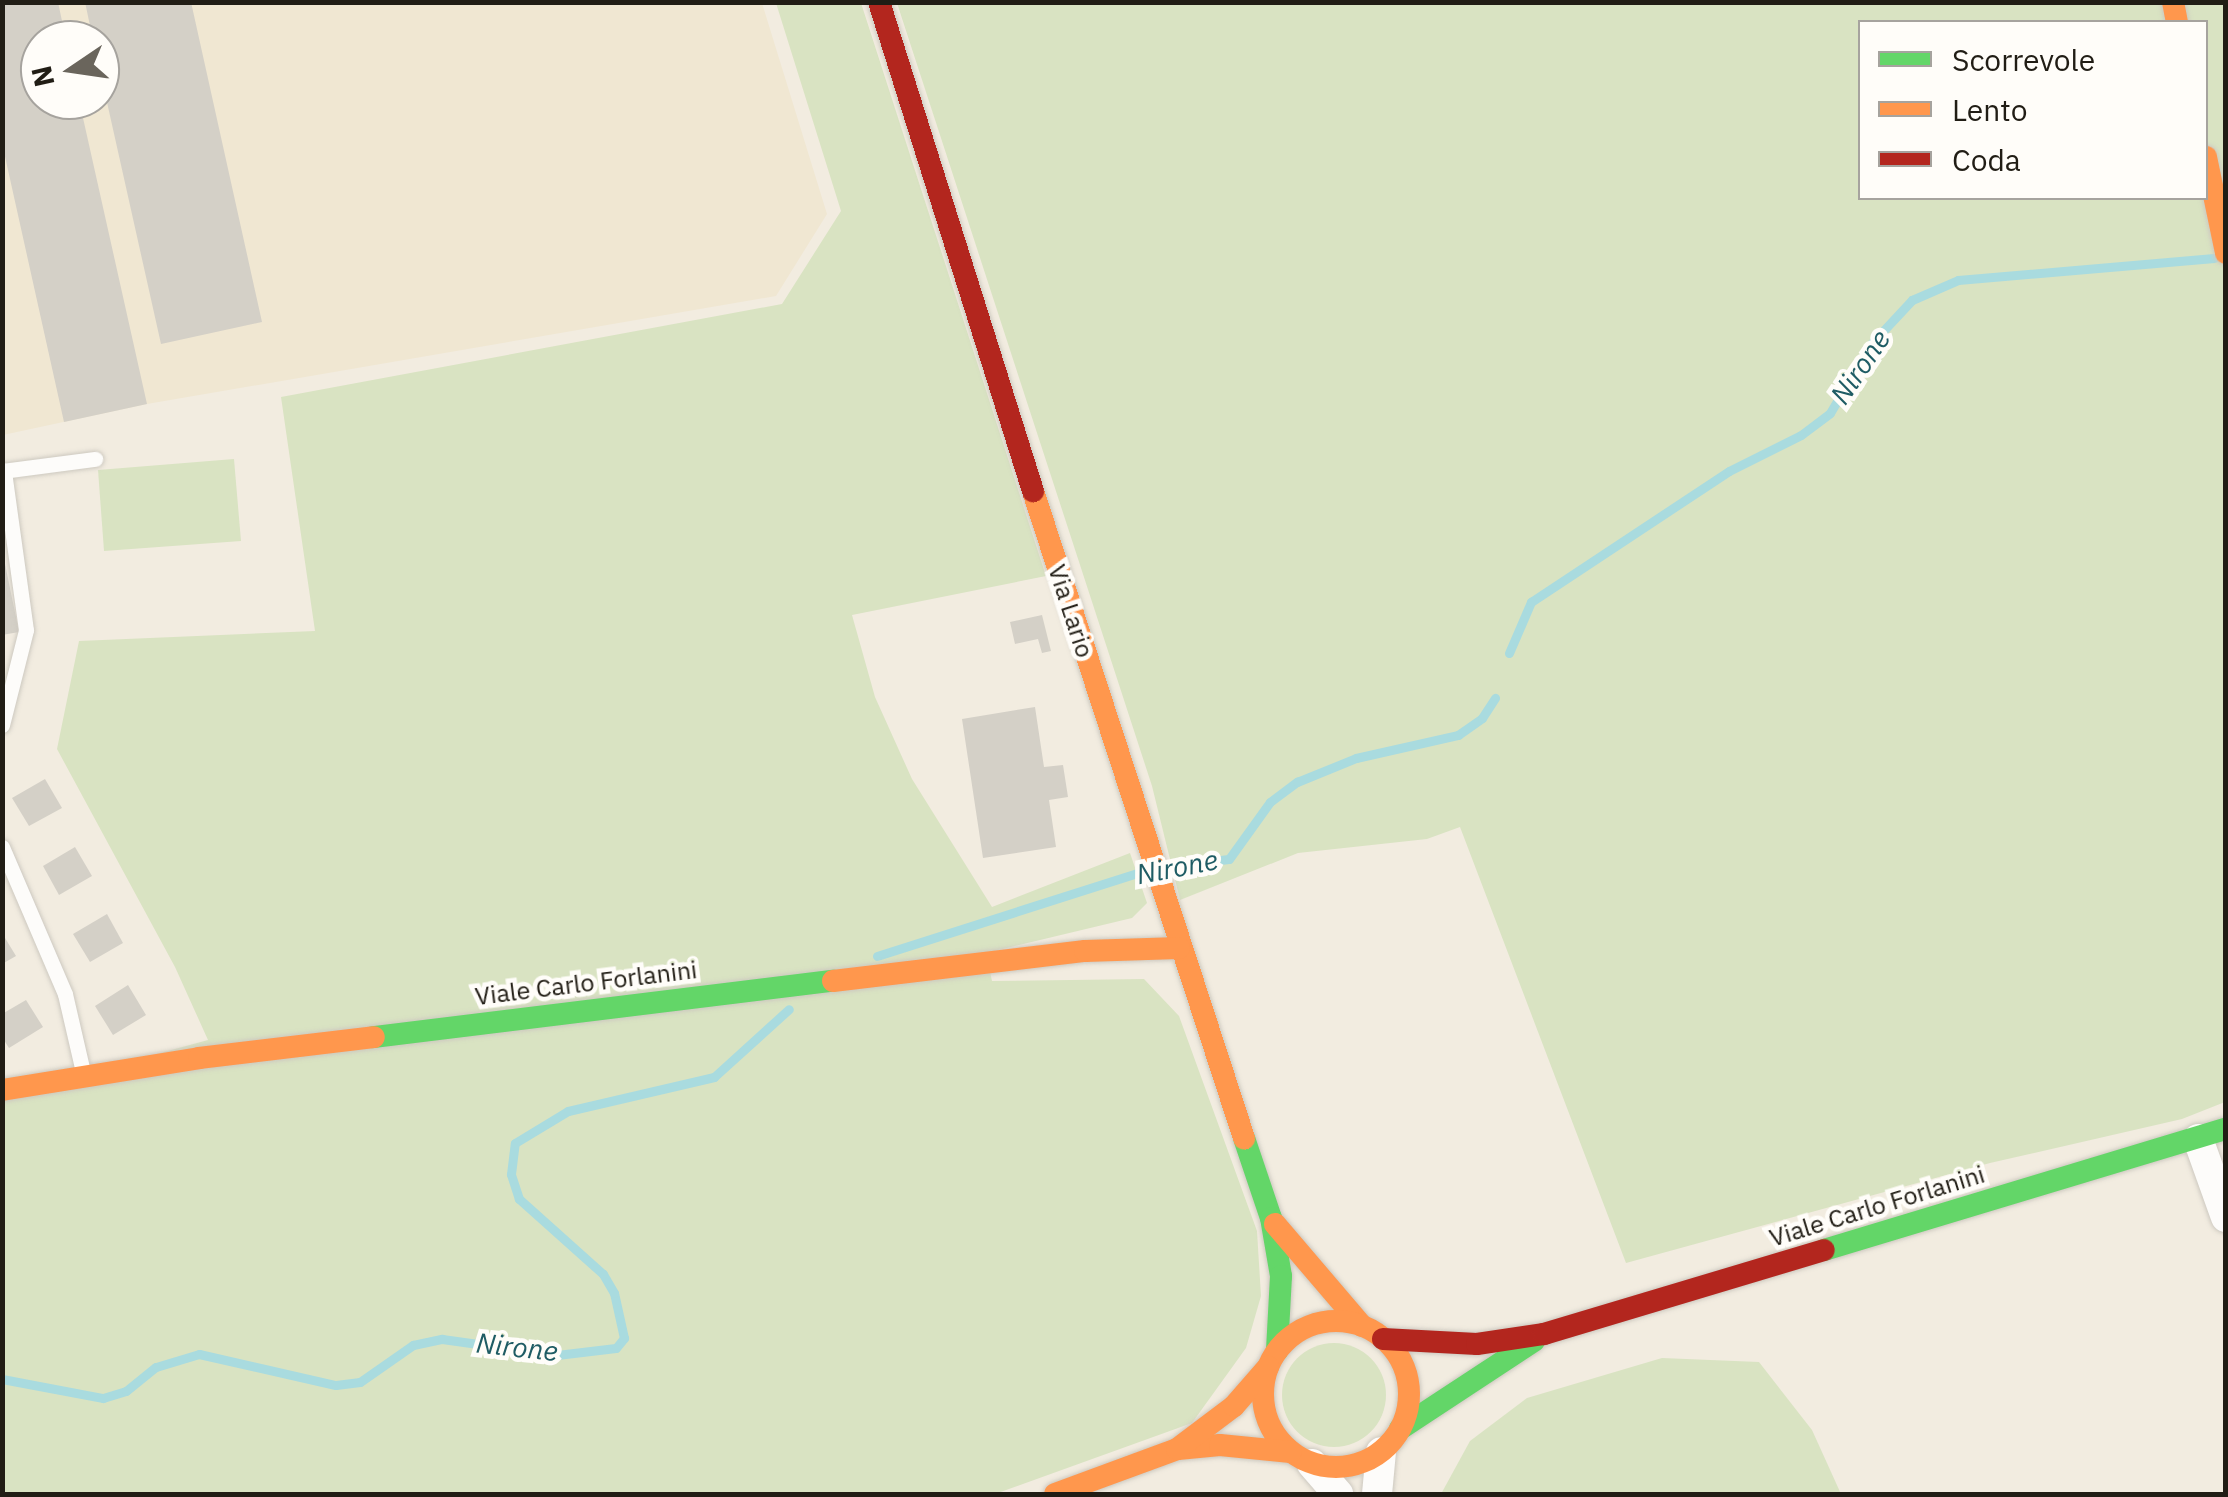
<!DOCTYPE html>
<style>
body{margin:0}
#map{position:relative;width:2228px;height:1497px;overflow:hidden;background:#f2ece0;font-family:"IBM Plex Sans",sans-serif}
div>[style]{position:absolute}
.built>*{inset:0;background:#f0e7d2}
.green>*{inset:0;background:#d9e3c2}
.round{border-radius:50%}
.stream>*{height:9px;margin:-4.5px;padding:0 4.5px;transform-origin:4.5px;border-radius:4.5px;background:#a9dbdf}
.building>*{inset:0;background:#d4d0c7}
.roads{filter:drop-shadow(0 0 2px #cdc9c0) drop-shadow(0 0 2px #cdc9c0)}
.lane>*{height:15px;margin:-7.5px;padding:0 7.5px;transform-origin:7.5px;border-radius:7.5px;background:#fdfcfa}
.street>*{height:30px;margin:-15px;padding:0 15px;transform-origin:15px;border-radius:15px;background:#fdfcfa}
.fast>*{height:22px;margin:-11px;padding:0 11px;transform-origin:11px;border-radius:11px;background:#63d668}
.slow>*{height:22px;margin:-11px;padding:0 11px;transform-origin:11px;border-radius:11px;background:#ff974d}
.slow>.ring{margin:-11px;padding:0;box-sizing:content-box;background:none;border:22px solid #ff974d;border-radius:50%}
.jam>*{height:22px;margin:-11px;padding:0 11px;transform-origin:11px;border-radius:11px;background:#b3261e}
span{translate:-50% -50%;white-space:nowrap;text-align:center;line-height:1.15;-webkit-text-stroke:9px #fffdf9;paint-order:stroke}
.street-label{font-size:25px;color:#211d15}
.water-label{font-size:28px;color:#1f5c64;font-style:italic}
.frame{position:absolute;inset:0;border:5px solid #211d15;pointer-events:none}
.legend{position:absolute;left:1858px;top:20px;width:350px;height:180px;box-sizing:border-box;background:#fffdf9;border:2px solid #a6a39e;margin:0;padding:12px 18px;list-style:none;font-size:30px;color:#211d15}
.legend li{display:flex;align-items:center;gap:20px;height:50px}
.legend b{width:50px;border:2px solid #a6a39e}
.north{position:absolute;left:20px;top:20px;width:100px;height:100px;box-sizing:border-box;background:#fffdf9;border:2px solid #a6a39e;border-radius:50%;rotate:257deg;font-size:28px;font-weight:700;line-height:40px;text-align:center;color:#211d15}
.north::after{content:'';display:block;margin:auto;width:35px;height:45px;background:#6a655c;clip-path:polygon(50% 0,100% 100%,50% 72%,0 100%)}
</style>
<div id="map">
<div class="built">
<i style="clip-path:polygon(evenodd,3px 3px,762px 3px,827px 214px,776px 296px,147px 404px,3px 435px,3px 3px,40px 40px,100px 40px,100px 100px,40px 100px,40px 40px)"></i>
</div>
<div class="green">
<i style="clip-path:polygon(776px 3px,861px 3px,1046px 576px,852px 615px,875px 697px,912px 779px,992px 907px,1130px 853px,1147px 903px,1132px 918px,986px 953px,992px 981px,1144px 979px,1179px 1016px,1257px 1231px,1261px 1296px,1246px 1348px,1192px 1423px,995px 1494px,3px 1494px,3px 1096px,208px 1040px,175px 967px,57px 749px,79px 641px,315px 631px,281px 397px,782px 304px,841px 211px)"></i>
<i style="clip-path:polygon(evenodd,897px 3px,2225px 3px,2225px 1102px,2182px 1119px,1990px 1163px,1626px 1263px,1460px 827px,1427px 839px,1298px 853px,1180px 900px,1152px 786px,897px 3px,1860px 22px,2206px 22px,2206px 198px,1860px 198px,1860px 22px)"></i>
<i style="clip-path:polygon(234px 459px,241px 541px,104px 551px,98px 470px)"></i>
<i class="round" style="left:1282px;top:1343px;width:104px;height:104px"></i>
<i style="clip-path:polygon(1662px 1358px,1759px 1362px,1812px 1430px,1841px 1494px,1441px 1494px,1470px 1441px,1527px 1398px)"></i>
</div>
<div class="stream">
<i style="left:1509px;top:653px;width:56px;rotate:-66.7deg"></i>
<i style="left:1531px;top:602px;width:237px;rotate:-33.5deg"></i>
<i style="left:1729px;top:471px;width:80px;rotate:-26.6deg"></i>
<i style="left:1801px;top:435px;width:36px;rotate:-37deg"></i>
<i style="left:1830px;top:413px;width:79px;rotate:-59.5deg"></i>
<i style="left:1870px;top:345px;width:62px;rotate:-47deg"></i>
<i style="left:1912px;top:300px;width:50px;rotate:-23.5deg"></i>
<i style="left:1958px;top:280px;width:257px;rotate:-4.9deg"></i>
<i style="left:1163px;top:867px;width:66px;rotate:-6.9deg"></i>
<i style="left:1229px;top:859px;width:70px;rotate:-54.3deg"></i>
<i style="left:1270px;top:802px;width:34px;rotate:-37deg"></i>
<i style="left:1297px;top:782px;width:64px;rotate:-22.1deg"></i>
<i style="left:1356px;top:758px;width:105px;rotate:-12.7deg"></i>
<i style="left:1458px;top:735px;width:29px;rotate:-35deg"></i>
<i style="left:1482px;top:718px;width:24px;rotate:-57deg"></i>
<i style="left:877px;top:956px;width:279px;rotate:-17.7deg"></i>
<i style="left:2px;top:1379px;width:103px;rotate:10.7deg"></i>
<i style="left:103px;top:1398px;width:24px;rotate:-17deg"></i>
<i style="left:126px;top:1391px;width:38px;rotate:-39deg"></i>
<i style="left:156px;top:1367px;width:45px;rotate:-16.8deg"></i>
<i style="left:199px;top:1354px;width:140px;rotate:12.8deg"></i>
<i style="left:336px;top:1385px;width:24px;rotate:-7deg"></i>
<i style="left:360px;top:1382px;width:65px;rotate:-34.9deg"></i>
<i style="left:413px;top:1345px;width:30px;rotate:-12deg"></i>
<i style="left:442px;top:1339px;width:116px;rotate:7.9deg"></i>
<i style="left:557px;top:1355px;width:59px;rotate:-6.8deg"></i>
<i style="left:616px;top:1348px;width:13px;rotate:-51deg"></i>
<i style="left:624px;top:1338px;width:46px;rotate:-102.5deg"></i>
<i style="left:614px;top:1293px;width:22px;rotate:-120deg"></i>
<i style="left:603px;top:1274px;width:113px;rotate:-138.2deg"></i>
<i style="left:519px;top:1199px;width:26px;rotate:-108deg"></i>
<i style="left:511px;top:1174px;width:31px;rotate:-83deg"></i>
<i style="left:515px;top:1143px;width:62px;rotate:-31.1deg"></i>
<i style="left:568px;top:1111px;width:150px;rotate:-13.1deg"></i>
<i style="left:714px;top:1077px;width:101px;rotate:-42.2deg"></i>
</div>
<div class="building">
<i style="clip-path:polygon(2px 2px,58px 2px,66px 40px,40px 40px,40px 100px,79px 100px,147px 404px,64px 422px,2px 143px)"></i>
<i style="clip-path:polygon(85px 2px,191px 2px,262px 322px,161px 344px,100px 71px,100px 40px,93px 40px)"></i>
<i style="clip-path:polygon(2px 549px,19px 632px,2px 635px)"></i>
<i style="clip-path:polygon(1042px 615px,1051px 651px,1042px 653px,1038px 639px,1015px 644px,1010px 622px)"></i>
<i style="clip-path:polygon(1035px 707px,1044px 767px,1063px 765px,1068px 797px,1049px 800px,1056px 847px,983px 858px,962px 719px)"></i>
<i style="clip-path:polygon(45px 779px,62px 808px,29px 826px,12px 798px)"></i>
<i style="clip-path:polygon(75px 847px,92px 876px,59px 895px,43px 866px)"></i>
<i style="clip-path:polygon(107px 914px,123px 943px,90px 962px,73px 934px)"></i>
<i style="clip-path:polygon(2px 933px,16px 956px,2px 964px)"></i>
<i style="clip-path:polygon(128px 985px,146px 1015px,113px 1035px,95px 1006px)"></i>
<i style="clip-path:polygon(26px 1000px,43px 1027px,9px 1048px,2px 1037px,2px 1014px)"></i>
</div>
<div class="roads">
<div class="lane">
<i style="left:2px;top:471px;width:94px;rotate:-7.4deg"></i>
<i style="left:2px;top:725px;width:98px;rotate:-75.8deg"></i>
<i style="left:26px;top:630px;width:161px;rotate:-97.9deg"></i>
<i style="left:2px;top:847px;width:160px;rotate:66.8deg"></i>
<i style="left:65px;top:994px;width:84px;rotate:77deg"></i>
</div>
<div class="street">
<i style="left:2198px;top:1139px;width:83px;rotate:70.3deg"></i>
<i style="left:1312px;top:1464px;width:40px;rotate:49deg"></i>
<i style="left:1377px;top:1494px;width:42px;rotate:-84.6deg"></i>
</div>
<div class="fast">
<i style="left:374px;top:1037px;width:462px;rotate:-7deg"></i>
<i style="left:1244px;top:1138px;width:84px;rotate:71.4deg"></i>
<i style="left:1271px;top:1218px;width:59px;rotate:80.2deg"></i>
<i style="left:1281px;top:1276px;width:75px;rotate:93.1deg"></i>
<i style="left:1824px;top:1250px;width:420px;rotate:-16.8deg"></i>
<i style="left:1400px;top:1429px;width:160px;rotate:-33.3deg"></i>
</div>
<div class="slow">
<i style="left:2173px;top:2px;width:20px;rotate:79deg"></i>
<i style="left:2206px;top:157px;width:98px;rotate:78.2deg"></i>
<i style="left:1033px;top:491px;width:681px;rotate:71.94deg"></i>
<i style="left:833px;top:981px;width:254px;rotate:-6.8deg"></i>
<i style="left:1085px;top:951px;width:94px;rotate:-1.8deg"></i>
<i style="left:2px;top:1090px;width:200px;rotate:-9.2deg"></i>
<i style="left:199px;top:1058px;width:176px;rotate:-6.8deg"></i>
<i style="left:1275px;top:1224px;width:134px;rotate:49.5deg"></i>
<i class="ring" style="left:1263px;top:1321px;width:124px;height:124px"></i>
<i style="left:1178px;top:1449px;width:42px;rotate:-5.4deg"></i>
<i style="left:1220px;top:1445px;width:71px;rotate:5.6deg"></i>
<i style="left:1055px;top:1494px;width:130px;rotate:-20.2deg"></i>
<i style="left:1177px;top:1449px;width:71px;rotate:-37deg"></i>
<i style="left:1234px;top:1406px;width:52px;rotate:-48.9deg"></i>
</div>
<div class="jam">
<i style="left:879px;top:2px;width:513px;rotate:72.52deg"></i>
<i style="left:1383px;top:1339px;width:94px;rotate:3deg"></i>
<i style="left:1477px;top:1344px;width:68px;rotate:-8.5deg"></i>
<i style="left:1544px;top:1334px;width:292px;rotate:-16.7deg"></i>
</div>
</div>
<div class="street-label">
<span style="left:1071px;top:611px;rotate:72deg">Via Lario</span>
<span style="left:586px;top:983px;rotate:-7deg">Viale Carlo Forlanini</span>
<span style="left:1877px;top:1206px;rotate:-17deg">Viale Carlo Forlanini</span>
</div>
<div class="water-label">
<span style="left:1860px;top:367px;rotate:-56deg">Nirone</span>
<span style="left:1177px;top:867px;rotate:-11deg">Nirone</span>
<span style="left:517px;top:1347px;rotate:6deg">Nirone</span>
</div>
<div class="frame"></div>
<ul class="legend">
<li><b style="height:12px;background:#63d668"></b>Scorrevole</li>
<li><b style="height:12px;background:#ff974d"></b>Lento</li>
<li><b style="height:12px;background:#b3261e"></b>Coda</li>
</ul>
<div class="north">N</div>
</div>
